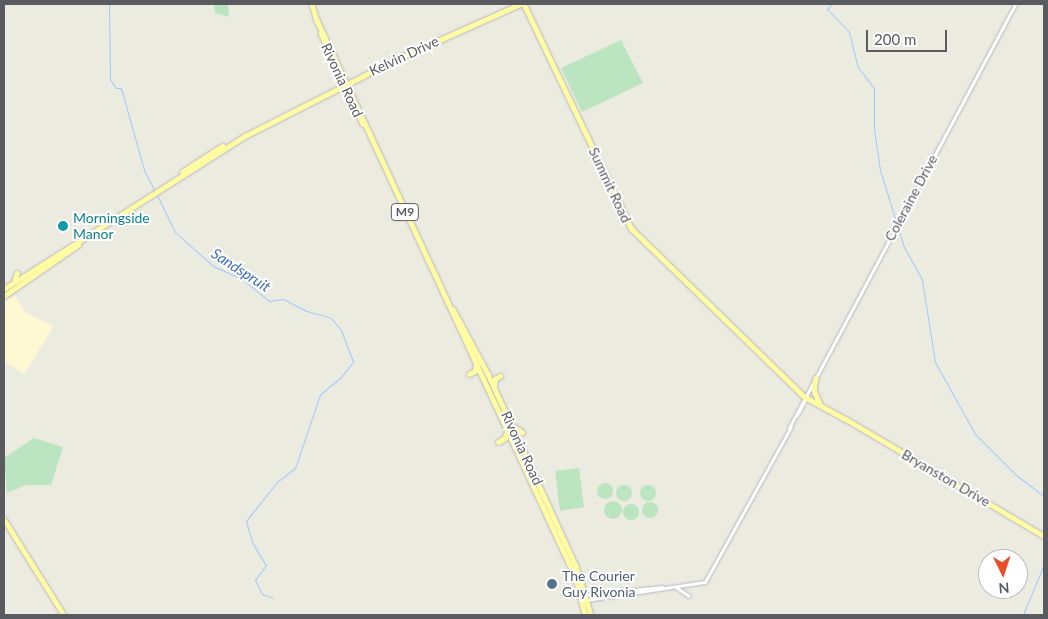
<!DOCTYPE html>
<style>
body{margin:0}
#map{position:relative;width:1048px;height:619px;overflow:hidden;background:#ecebe0;font-family:Lato,sans-serif}
div>[style]{position:absolute}
.commercial>*{inset:0;background:#fef9d3}
.green>*{inset:0;background:#bbe4c0}
.round{border-radius:50%}
.stream>*{height:1px;margin:-0.5px;padding:0 0.5px;transform-origin:0.5px;border-radius:0.5px;background:#9dc9ff}
.roads{filter:drop-shadow(0 0 1px #b8b9bf) drop-shadow(0 0 1px #b8b9bf)}
.minor>*{height:3px;margin:-1.5px;padding:0 1.5px;transform-origin:1.5px;border-radius:1.5px;background:#fff}
.major>*{height:4.5px;margin:-2.25px;padding:0 2.25px;transform-origin:2.25px;border-radius:2.25px;background:#fffba2}
.dots>*{width:14px;height:14px;translate:-50% -50%;box-sizing:border-box;border:2px solid #fff;border-radius:50%}
span{translate:-50% -50%;white-space:nowrap;text-align:center;line-height:1.15;-webkit-text-stroke:4px #fff;paint-order:stroke}
.shield-label span{padding:1px 4px;background:#fff;border:1px solid;border-radius:4px;-webkit-text-stroke-width:0}
.shield-label{font-size:12px;color:#595b61;font-weight:700}
.street-label{font-size:14px;color:#595b61}
.culture-label{font-size:14px;color:#0d838f}
.left{translate:0 -50%;text-align:left}
.service-label{font-size:14px;color:#4e5e75}
.water-label{font-size:15px;color:#3f70c2;font-style:italic}
.frame{position:absolute;inset:0;border:5px solid #595b61;pointer-events:none}
.north{position:absolute;left:978px;top:549px;width:50px;height:50px;box-sizing:border-box;background:#fff;border:1px solid #bdbdc0;border-radius:50%;rotate:176deg;font-size:14px;font-weight:700;line-height:20px;text-align:center;color:#595b61}
.north::after{content:'';display:block;margin:auto;width:18px;height:22px;background:#ea4e28;clip-path:polygon(50% 0,100% 100%,50% 72%,0 100%)}
.scale{position:absolute;left:866px;top:30px;width:81px;height:22px;box-sizing:border-box;border:2px solid #595b61;border-top:0;padding-left:6px;font-size:15px;line-height:18px;white-space:nowrap;color:#595b61;-webkit-text-stroke:4px #fff;paint-order:stroke}
</style>
<div id="map">
<div class="commercial">
<i style="clip-path:polygon(15px 295px,26px 313px,54px 326px,24px 374px,6px 362px,4px 364px,4px 302px)"></i>
</div>
<div class="green">
<i style="clip-path:polygon(214px 4px,228px 4px,229px 17px,215px 13px)"></i>
<i style="clip-path:polygon(621px 40px,643px 83px,582px 112px,561px 68px)"></i>
<i style="clip-path:polygon(34px 438px,63px 447px,51px 485px,26px 485px,7px 493px,4px 458px)"></i>
<i style="clip-path:polygon(579px 468px,584px 507px,560px 511px,555px 471px)"></i>
<i class="round" style="left:597px;top:483px;width:16px;height:16px"></i>
<i class="round" style="left:616px;top:485px;width:16px;height:16px"></i>
<i class="round" style="left:640px;top:485px;width:16px;height:16px"></i>
<i class="round" style="left:604px;top:501px;width:18px;height:18px"></i>
<i class="round" style="left:642px;top:502px;width:16px;height:16px"></i>
<i class="round" style="left:623px;top:504px;width:16px;height:16px"></i>
</div>
<div class="stream">
<i style="left:109px;top:4px;width:75px;rotate:89.2deg"></i>
<i style="left:110px;top:79px;width:11px;rotate:56deg"></i>
<i style="left:116px;top:88px;width:5px"></i>
<i style="left:121px;top:88px;width:85px;rotate:74.3deg"></i>
<i style="left:144px;top:170px;width:25px;rotate:63deg"></i>
<i style="left:832px;top:4px;width:7px;rotate:135deg"></i>
<i style="left:827px;top:9px;width:32px;rotate:46deg"></i>
<i style="left:849px;top:32px;width:36px;rotate:76deg"></i>
<i style="left:858px;top:67px;width:26px;rotate:53deg"></i>
<i style="left:874px;top:88px;width:41px;rotate:90deg"></i>
<i style="left:874px;top:129px;width:41px;rotate:81.7deg"></i>
<i style="left:880px;top:170px;width:81px;rotate:72.7deg"></i>
<i style="left:904px;top:247px;width:38px;rotate:61deg"></i>
<i style="left:922px;top:280px;width:83px;rotate:81deg"></i>
<i style="left:935px;top:362px;width:82px;rotate:60.9deg"></i>
<i style="left:975px;top:434px;width:58px;rotate:45deg"></i>
<i style="left:1016px;top:475px;width:35px;rotate:37deg"></i>
<i style="left:157px;top:195px;width:41px;rotate:64.1deg"></i>
<i style="left:175px;top:232px;width:51px;rotate:41.8deg"></i>
<i style="left:213px;top:266px;width:32px;rotate:24deg"></i>
<i style="left:242px;top:279px;width:35px;rotate:39deg"></i>
<i style="left:269px;top:301px;width:14px;rotate:-8deg"></i>
<i style="left:283px;top:299px;width:27px;rotate:27deg"></i>
<i style="left:307px;top:311px;width:25px;rotate:16deg"></i>
<i style="left:331px;top:318px;width:16px;rotate:50deg"></i>
<i style="left:341px;top:330px;width:34px;rotate:69deg"></i>
<i style="left:353px;top:362px;width:21px;rotate:129deg"></i>
<i style="left:340px;top:378px;width:26px;rotate:140deg"></i>
<i style="left:320px;top:395px;width:77px;rotate:108.9deg"></i>
<i style="left:295px;top:468px;width:23px;rotate:142deg"></i>
<i style="left:277px;top:482px;width:50px;rotate:128.5deg"></i>
<i style="left:246px;top:521px;width:22px;rotate:74deg"></i>
<i style="left:252px;top:542px;width:27px;rotate:59deg"></i>
<i style="left:266px;top:565px;width:19px;rotate:126deg"></i>
<i style="left:255px;top:580px;width:16px;rotate:63deg"></i>
<i style="left:262px;top:594px;width:12px;rotate:20deg"></i>
<i style="left:1023px;top:615px;width:55px;rotate:-67.6deg"></i>
</div>
<div class="roads">
<div class="minor">
<i style="left:797px;top:415px;width:21px;rotate:-62deg"></i>
<i style="left:789px;top:428px;width:480px;rotate:-61.9deg"></i>
<i style="left:677px;top:588px;width:14px;rotate:34deg"></i>
<i style="left:584px;top:595px;width:79px;rotate:-5.8deg"></i>
<i style="left:586px;top:600px;width:120px;rotate:-8.6deg"></i>
<i style="left:705px;top:582px;width:177px;rotate:-61deg"></i>
</div>
<div class="major">
<i style="left:312px;top:4px;width:18px;rotate:74deg"></i>
<i style="left:524px;top:4px;width:250px;rotate:64.4deg"></i>
<i style="left:632px;top:229px;width:241px;rotate:44.2deg"></i>
<i style="left:805px;top:397px;width:48px;rotate:28.7deg"></i>
<i style="left:317px;top:20px;width:615px;rotate:65.1deg"></i>
<i style="left:576px;top:578px;width:38px;rotate:76deg"></i>
<i style="left:321px;top:33px;width:100px;rotate:65.2deg"></i>
<i style="left:182px;top:172px;width:48px;rotate:-33deg"></i>
<i style="left:14px;top:282px;width:9px;rotate:-72deg"></i>
<i style="left:4px;top:289px;width:285px;rotate:-32.4deg"></i>
<i style="left:245px;top:136px;width:168px;rotate:-26.9deg"></i>
<i style="left:395px;top:60px;width:137px;rotate:-24.1deg"></i>
<i style="left:4px;top:296px;width:90px;rotate:-34.6deg"></i>
<i style="left:453px;top:309px;width:74px;rotate:61.7deg"></i>
<i style="left:488px;top:374px;width:211px;rotate:65.4deg"></i>
<i style="left:576px;top:566px;width:51px;rotate:73deg"></i>
<i style="left:469px;top:374px;width:7px;rotate:-27deg"></i>
<i style="left:475px;top:371px;width:7px;rotate:-82deg"></i>
<i style="left:816px;top:378px;width:12px;rotate:99deg"></i>
<i style="left:814px;top:390px;width:15px;rotate:67deg"></i>
<i style="left:494px;top:386px;width:7px;rotate:-82deg"></i>
<i style="left:495px;top:379px;width:6px;rotate:-31deg"></i>
<i style="left:846px;top:419px;width:230px;rotate:30.6deg"></i>
<i style="left:513px;top:426px;width:11px;rotate:34deg"></i>
<i style="left:498px;top:442px;width:8px;rotate:-30deg"></i>
<i style="left:505px;top:438px;width:8px;rotate:-76deg"></i>
<i style="left:4px;top:519px;width:113px;rotate:58deg"></i>
</div>
</div>
<div class="dots">
<i style="left:63px;top:226px;background:#0f9aa8"></i>
<i style="left:552px;top:584px;background:#5c6f8a"></i>
</div>
<div class="shield-label">
<span style="left:405px;top:212px">M9</span>
</div>
<div class="street-label">
<span style="left:404px;top:56px;rotate:-25deg">Kelvin Drive</span>
<span style="left:342px;top:80px;rotate:65deg">Rivonia Road</span>
<span style="left:610px;top:185px;rotate:65deg">Summit Road</span>
<span style="left:911px;top:198px;rotate:-62deg">Coleraine Drive</span>
<span style="left:522px;top:448px;rotate:65deg">Rivonia Road</span>
<span style="left:946px;top:478px;rotate:30deg">Bryanston Drive</span>
</div>
<div class="culture-label">
<span class="left" style="left:73px;top:226px">Morningside<br>Manor</span>
</div>
<div class="service-label">
<span class="left" style="left:562px;top:584px">The Courier<br>Guy Rivonia</span>
</div>
<div class="water-label">
<span style="left:241px;top:270px;rotate:33deg">Sandspruit</span>
</div>
<div class="frame"></div>
<div class="north">N</div>
<div class="scale">200 m</div>
</div>
